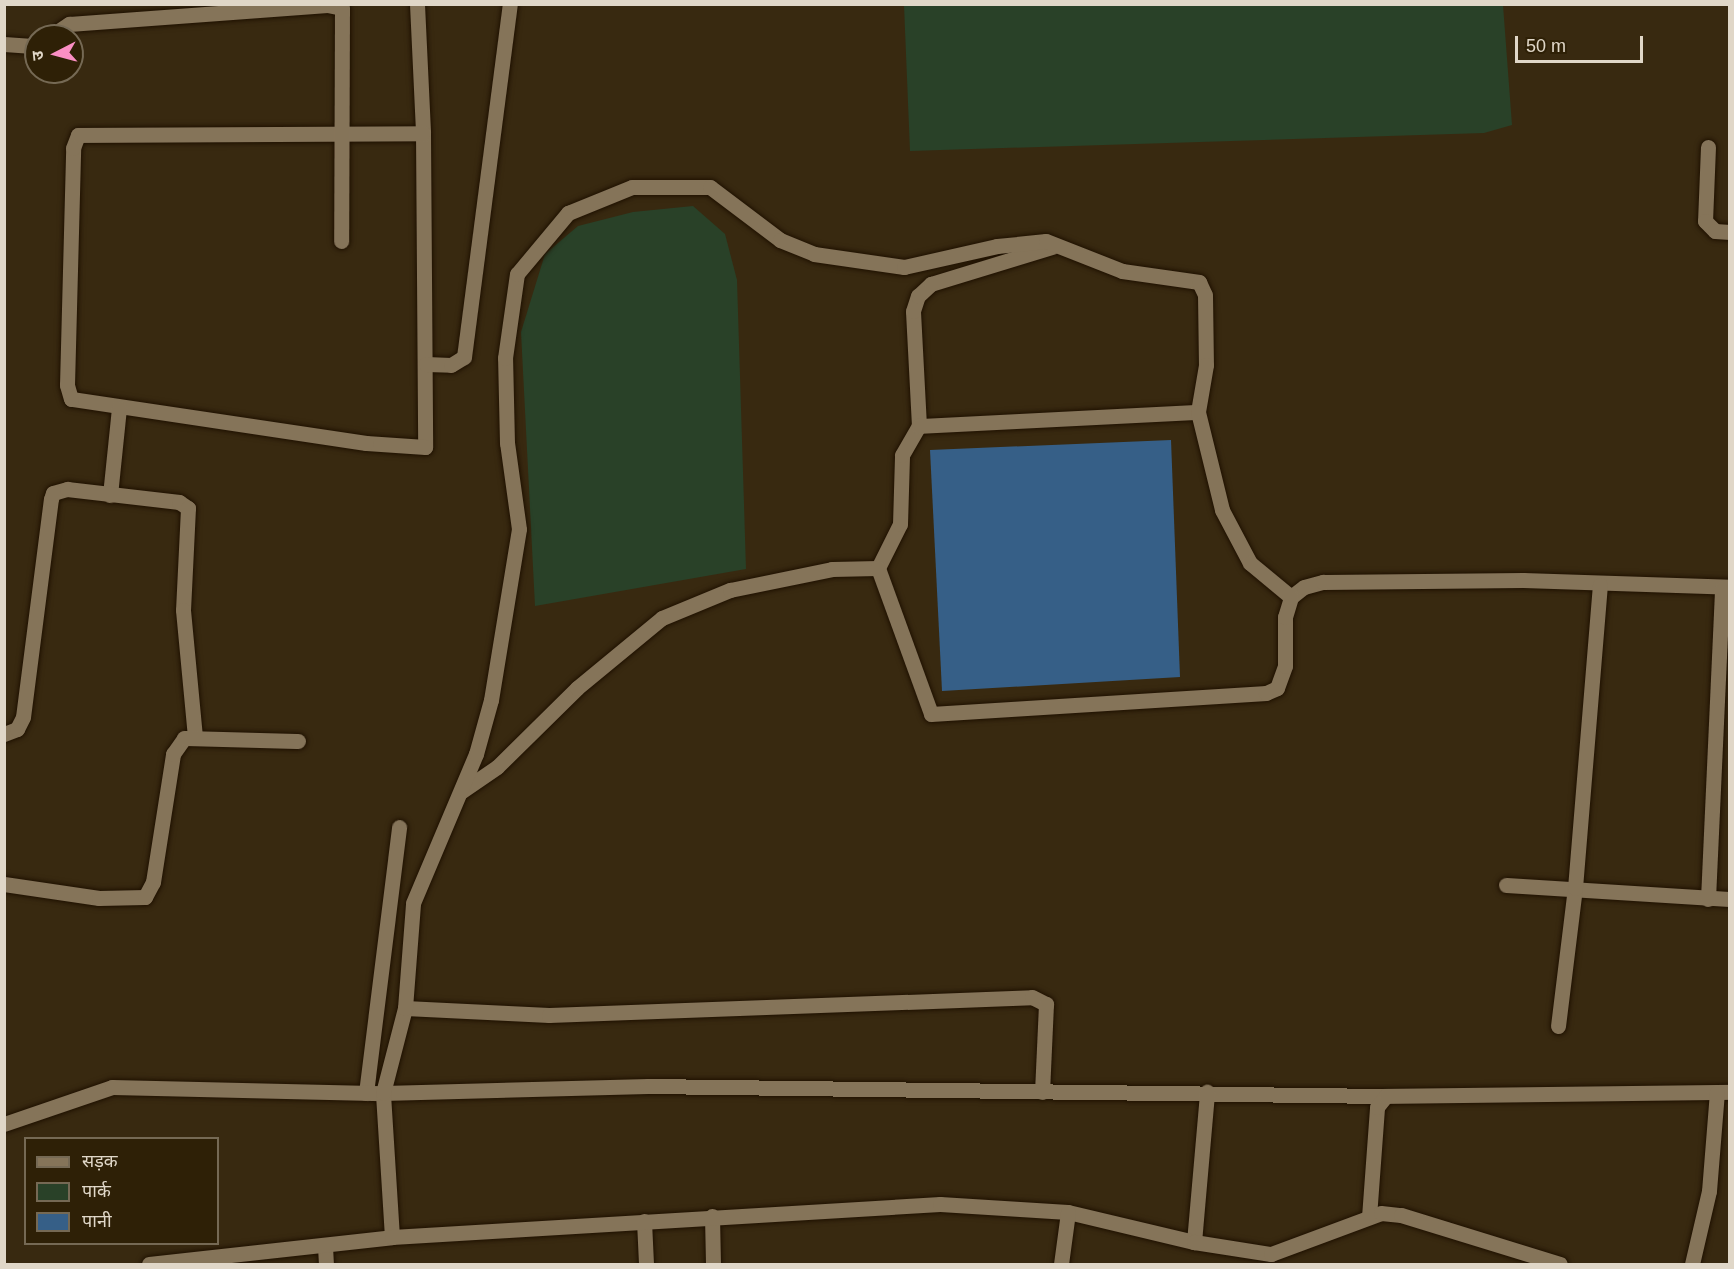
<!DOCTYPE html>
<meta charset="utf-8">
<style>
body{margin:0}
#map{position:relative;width:1734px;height:1269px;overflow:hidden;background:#382910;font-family:Arial,"Noto Sans Devanagari",sans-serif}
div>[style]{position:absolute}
.green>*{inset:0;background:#294128}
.water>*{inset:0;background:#365f87}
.roads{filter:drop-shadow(0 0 2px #1f1100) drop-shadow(0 0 2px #1f1100)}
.street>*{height:15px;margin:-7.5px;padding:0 7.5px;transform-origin:7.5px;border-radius:7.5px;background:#857459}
span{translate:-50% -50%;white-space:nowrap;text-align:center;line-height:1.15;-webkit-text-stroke:6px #2e2006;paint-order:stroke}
.frame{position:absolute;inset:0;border:6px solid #e0d7c8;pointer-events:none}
.legend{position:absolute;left:24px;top:1137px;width:195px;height:108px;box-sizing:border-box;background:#2e2006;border:2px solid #756954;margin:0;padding:8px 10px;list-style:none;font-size:18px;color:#e0d7c8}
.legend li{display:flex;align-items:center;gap:12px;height:30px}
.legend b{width:30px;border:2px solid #756954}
.north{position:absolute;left:24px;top:24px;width:60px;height:60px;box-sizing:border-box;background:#2e2006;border:2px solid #756954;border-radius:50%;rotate:264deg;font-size:16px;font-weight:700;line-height:24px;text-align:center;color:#e0d7c8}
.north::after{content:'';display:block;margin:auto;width:21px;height:27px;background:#fb8fc4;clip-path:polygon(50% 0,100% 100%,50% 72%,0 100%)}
.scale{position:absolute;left:1515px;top:36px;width:128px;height:27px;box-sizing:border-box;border:3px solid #e0d7c8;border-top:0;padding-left:8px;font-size:18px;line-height:21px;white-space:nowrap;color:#e0d7c8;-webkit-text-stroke:4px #2e2006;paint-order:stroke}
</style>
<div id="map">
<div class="green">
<i style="clip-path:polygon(904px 5px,1503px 5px,1512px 125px,1484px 133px,910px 151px)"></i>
<i style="clip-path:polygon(693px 206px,725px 234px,737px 280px,746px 569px,535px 606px,521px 332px,545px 254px,578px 226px,633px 212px)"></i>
</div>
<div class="water">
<i style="clip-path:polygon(1171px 440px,1180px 677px,942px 691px,930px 450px)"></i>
</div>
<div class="roads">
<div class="street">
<i style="left:417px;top:4px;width:129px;rotate:87.3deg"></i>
<i style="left:423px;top:133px;width:314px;rotate:89.6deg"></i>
<i style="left:425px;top:447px;width:59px;rotate:-176.1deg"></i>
<i style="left:366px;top:443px;width:298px;rotate:-171.5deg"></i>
<i style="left:71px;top:399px;width:15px;rotate:-106deg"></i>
<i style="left:67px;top:385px;width:237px;rotate:-88.5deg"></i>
<i style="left:73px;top:148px;width:14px;rotate:-69deg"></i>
<i style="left:78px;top:135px;width:345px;rotate:-0.3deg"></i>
<i style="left:51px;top:36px;width:22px;rotate:-34deg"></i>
<i style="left:69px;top:24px;width:259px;rotate:-4.2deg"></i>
<i style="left:327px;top:5px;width:15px;rotate:11deg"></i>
<i style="left:342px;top:8px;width:233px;rotate:90.2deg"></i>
<i style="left:4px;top:44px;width:32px;rotate:4deg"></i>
<i style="left:1708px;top:147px;width:74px;rotate:92.3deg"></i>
<i style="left:1705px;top:221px;width:14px;rotate:45deg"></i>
<i style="left:1715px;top:231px;width:15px;rotate:4deg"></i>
<i style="left:426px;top:364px;width:25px;rotate:2deg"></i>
<i style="left:451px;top:365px;width:15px;rotate:-32deg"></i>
<i style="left:464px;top:357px;width:356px;rotate:-82.6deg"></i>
<i style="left:919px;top:426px;width:115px;rotate:-93deg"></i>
<i style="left:913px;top:311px;width:16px;rotate:-72deg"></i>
<i style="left:918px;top:296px;width:18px;rotate:-43deg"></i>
<i style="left:931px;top:284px;width:127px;rotate:-17deg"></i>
<i style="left:110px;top:495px;width:87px;rotate:-84.1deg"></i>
<i style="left:878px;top:568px;width:49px;rotate:-63.4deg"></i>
<i style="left:900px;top:524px;width:69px;rotate:-88.3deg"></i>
<i style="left:902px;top:455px;width:34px;rotate:-60deg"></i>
<i style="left:919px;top:426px;width:279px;rotate:-2.9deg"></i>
<i style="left:4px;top:734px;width:14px;rotate:-21deg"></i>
<i style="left:17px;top:729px;width:13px;rotate:-63deg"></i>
<i style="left:23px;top:717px;width:220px;rotate:-82.7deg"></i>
<i style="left:51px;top:499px;width:6px;rotate:-72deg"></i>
<i style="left:53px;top:493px;width:15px;rotate:-16deg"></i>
<i style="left:67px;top:489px;width:113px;rotate:6.6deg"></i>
<i style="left:179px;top:502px;width:11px;rotate:34deg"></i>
<i style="left:188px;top:508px;width:102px;rotate:92.8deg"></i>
<i style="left:183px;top:610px;width:127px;rotate:84.6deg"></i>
<i style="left:462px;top:791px;width:42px;rotate:-34.4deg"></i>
<i style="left:497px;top:767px;width:112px;rotate:-44.6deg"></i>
<i style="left:577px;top:688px;width:110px;rotate:-39.5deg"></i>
<i style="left:662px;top:618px;width:74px;rotate:-22.4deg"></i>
<i style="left:730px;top:590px;width:104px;rotate:-11.6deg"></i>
<i style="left:832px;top:569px;width:46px;rotate:-1.2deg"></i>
<i style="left:878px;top:568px;width:155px;rotate:70deg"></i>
<i style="left:931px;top:714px;width:336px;rotate:-3.6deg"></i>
<i style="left:1266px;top:693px;width:12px;rotate:-24deg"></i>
<i style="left:1277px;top:688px;width:23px;rotate:-70deg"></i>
<i style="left:1285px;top:666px;width:49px;rotate:-90deg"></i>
<i style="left:1285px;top:617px;width:21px;rotate:-73deg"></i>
<i style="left:1291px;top:597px;width:16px;rotate:-38deg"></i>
<i style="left:1304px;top:587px;width:20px;rotate:-15deg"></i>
<i style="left:1323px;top:582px;width:200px;rotate:-0.6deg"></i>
<i style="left:1523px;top:580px;width:207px;rotate:1.9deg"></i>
<i style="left:4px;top:884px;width:96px;rotate:8.4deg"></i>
<i style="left:99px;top:898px;width:46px;rotate:-1.2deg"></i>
<i style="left:145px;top:897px;width:17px;rotate:-62deg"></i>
<i style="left:153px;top:882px;width:130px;rotate:-81.1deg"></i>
<i style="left:173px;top:754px;width:19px;rotate:-55deg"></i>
<i style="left:184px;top:738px;width:114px;rotate:1.5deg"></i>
<i style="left:1506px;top:885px;width:224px;rotate:3.6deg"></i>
<i style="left:1708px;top:899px;width:312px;rotate:-87.4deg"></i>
<i style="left:405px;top:1008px;width:144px;rotate:2.8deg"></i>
<i style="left:549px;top:1015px;width:483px;rotate:-2.1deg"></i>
<i style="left:1032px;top:997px;width:16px;rotate:27deg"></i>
<i style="left:1046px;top:1004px;width:88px;rotate:92.6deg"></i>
<i style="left:1558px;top:1026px;width:139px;rotate:-83deg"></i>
<i style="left:1575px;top:888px;width:304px;rotate:-85.3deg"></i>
<i style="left:366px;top:1093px;width:268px;rotate:-82.9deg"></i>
<i style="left:4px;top:1124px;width:114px;rotate:-18.9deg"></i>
<i style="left:112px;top:1087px;width:271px;rotate:1.3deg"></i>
<i style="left:383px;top:1093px;width:265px;rotate:-1.5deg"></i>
<i style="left:648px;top:1086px;width:738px;rotate:0.78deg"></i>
<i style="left:712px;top:1216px;width:48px;rotate:88.8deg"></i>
<i style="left:1369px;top:1217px;width:110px;rotate:-85.8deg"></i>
<i style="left:1377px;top:1107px;width:14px;rotate:-51deg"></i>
<i style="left:1386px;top:1096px;width:344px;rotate:-0.7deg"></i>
<i style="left:644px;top:1221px;width:43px;rotate:87.3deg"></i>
<i style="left:392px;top:1237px;width:144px;rotate:-93.6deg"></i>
<i style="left:383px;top:1093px;width:88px;rotate:-75.5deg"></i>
<i style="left:405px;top:1008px;width:105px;rotate:-85.6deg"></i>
<i style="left:413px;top:903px;width:162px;rotate:-67.1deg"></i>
<i style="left:476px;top:754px;width:56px;rotate:-74.5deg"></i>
<i style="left:491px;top:700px;width:173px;rotate:-80.7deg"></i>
<i style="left:519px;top:529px;width:87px;rotate:-97.9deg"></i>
<i style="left:507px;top:443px;width:85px;rotate:-91.3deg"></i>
<i style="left:505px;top:358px;width:85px;rotate:-81.9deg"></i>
<i style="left:517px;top:274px;width:80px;rotate:-50.1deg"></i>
<i style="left:568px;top:213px;width:69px;rotate:-22.1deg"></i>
<i style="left:632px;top:187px;width:78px"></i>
<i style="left:710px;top:187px;width:88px;rotate:37.1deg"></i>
<i style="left:780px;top:240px;width:37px;rotate:22deg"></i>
<i style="left:814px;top:254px;width:91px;rotate:8.2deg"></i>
<i style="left:904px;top:267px;width:95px;rotate:-12.7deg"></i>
<i style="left:997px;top:246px;width:49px;rotate:-5.8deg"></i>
<i style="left:1046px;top:241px;width:82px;rotate:21.5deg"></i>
<i style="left:1122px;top:271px;width:78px;rotate:8.1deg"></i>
<i style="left:1199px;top:282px;width:14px;rotate:65deg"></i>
<i style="left:1205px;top:295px;width:70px;rotate:89.2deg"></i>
<i style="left:1206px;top:365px;width:48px;rotate:99.7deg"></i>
<i style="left:1198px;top:412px;width:101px;rotate:76.2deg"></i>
<i style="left:1222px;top:510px;width:60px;rotate:62.2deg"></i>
<i style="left:1250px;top:563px;width:53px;rotate:39.7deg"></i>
<i style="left:1194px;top:1242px;width:151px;rotate:-85deg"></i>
<i style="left:325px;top:1246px;width:18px;rotate:87deg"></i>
<i style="left:149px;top:1264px;width:244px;rotate:-6.3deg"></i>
<i style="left:392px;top:1237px;width:549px;rotate:-3.45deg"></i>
<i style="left:940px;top:1204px;width:128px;rotate:3.6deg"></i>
<i style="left:1068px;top:1212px;width:130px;rotate:13.4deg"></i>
<i style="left:1194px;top:1242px;width:78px;rotate:8.9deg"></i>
<i style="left:1271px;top:1254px;width:117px;rotate:-20.4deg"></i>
<i style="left:1381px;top:1213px;width:20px;rotate:6deg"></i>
<i style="left:1401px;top:1215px;width:166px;rotate:17.1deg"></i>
<i style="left:1061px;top:1264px;width:52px;rotate:-82.3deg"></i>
<i style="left:1692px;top:1264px;width:75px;rotate:-76.9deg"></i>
<i style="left:1709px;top:1191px;width:99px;rotate:-85.4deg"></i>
</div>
</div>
<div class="frame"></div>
<ul class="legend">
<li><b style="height:8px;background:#857459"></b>सड़क</li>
<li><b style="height:16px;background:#294128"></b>पार्क</li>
<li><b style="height:16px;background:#365f87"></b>पानी</li>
</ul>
<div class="north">उ</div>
<div class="scale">50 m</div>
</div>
